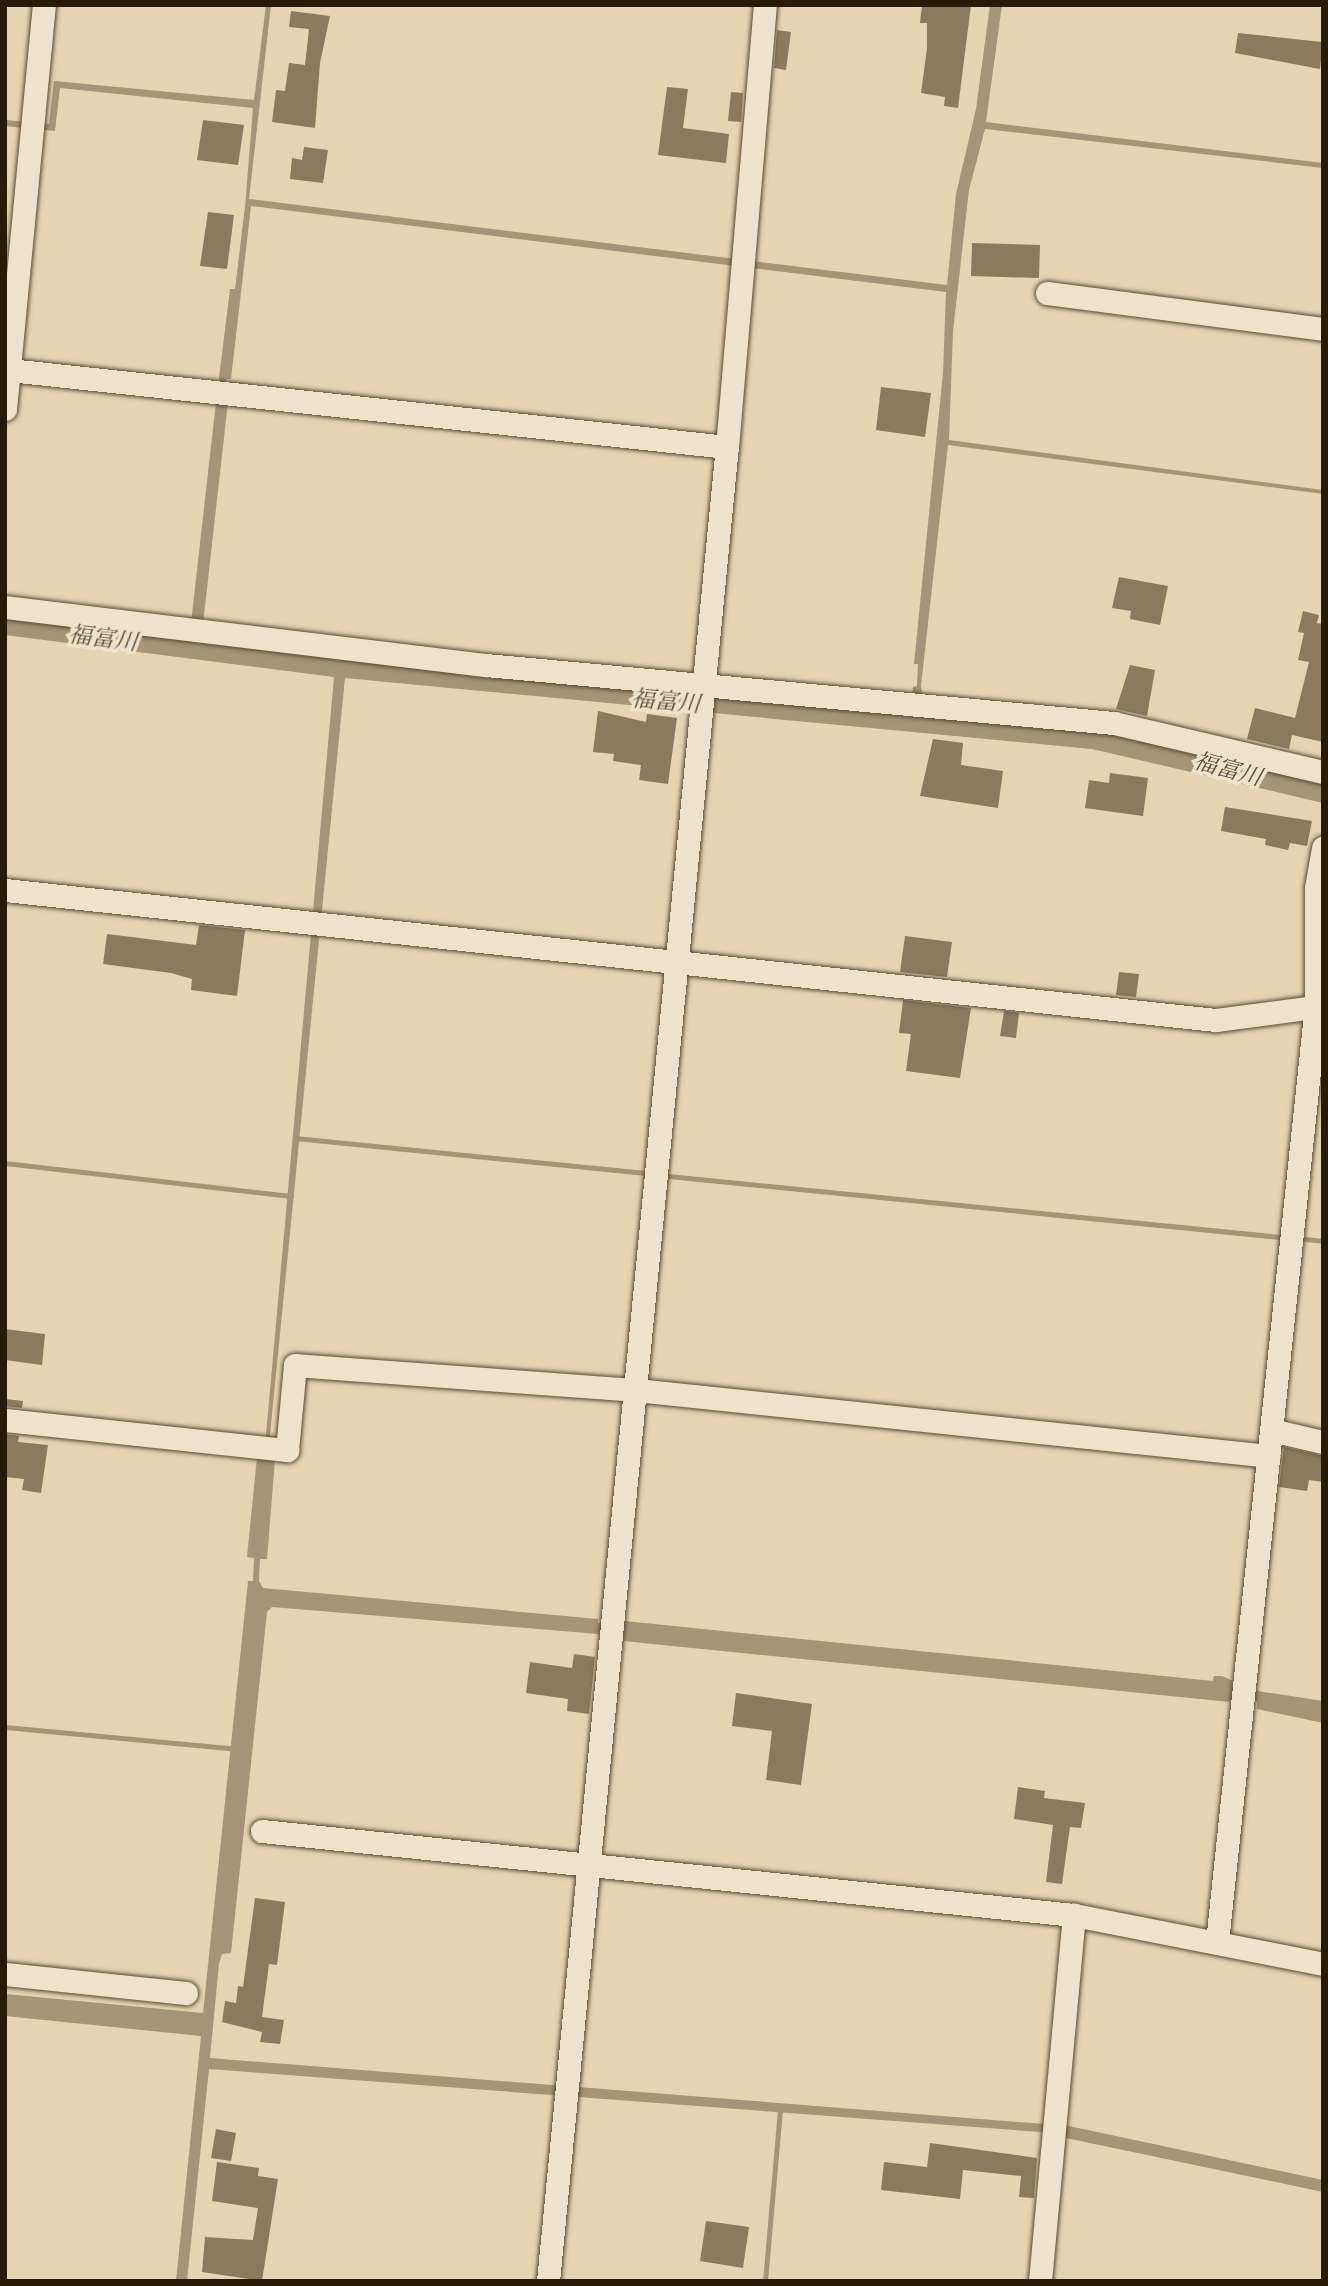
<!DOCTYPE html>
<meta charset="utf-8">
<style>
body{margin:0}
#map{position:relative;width:1328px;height:2286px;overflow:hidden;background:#e5d3b2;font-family:"IM FELL Great Primer","Noto Serif JP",serif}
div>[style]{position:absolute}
.water>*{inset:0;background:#a59478}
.stream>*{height:5px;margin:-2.5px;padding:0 2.5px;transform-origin:2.5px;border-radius:2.5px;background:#a59478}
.building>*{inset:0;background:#8b7a60}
.roads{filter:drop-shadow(0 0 2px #584832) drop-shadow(0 0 2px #584832)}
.minor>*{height:23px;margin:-11.5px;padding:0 11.5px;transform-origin:11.5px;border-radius:11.5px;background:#eee2cd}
span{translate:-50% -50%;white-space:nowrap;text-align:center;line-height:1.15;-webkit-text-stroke:7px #eee2cd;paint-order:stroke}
.water-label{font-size:23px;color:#5b4b35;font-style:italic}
.frame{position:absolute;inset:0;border:7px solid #291a08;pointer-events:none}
</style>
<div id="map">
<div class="water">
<i style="clip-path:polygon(evenodd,266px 5px,271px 5px,249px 199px,947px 285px,956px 194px,976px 109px,990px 5px,1002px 5px,986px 122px,1323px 163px,1323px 168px,985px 129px,969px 190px,953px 331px,949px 440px,1323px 490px,1323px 494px,948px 445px,921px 686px,923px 699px,1112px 732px,1323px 781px,1323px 803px,1092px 749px,345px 678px,270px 1435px,268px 1458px,275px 1460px,267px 1559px,260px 1559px,259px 1581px,263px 1588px,598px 1619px,598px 1623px,624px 1625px,625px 1621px,1213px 1681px,1214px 1676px,1222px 1676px,1233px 1681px,1232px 1687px,1323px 1701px,1323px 1723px,1257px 1709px,1257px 1702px,1231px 1699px,1230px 1702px,623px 1641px,598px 1634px,272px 1607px,267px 1612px,231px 1953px,222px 1954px,219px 1964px,210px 2058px,1069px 2126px,1323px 2180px,1323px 2192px,1066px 2138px,1066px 2134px,209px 2069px,187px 2281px,176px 2281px,201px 2036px,5px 2016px,5px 1994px,203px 2013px,248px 1581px,253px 1581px,254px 1558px,247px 1557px,257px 1457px,263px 1457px,266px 1435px,334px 677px,5px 635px,5px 616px,191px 623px,216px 402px,221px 402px,219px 378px,230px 289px,235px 289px,245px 207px,253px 108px,60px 88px,55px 131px,5px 126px,5px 120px,49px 124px,54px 81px,254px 100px,266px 5px,251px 206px,946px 292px,943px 373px,914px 664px,918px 664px,917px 686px,913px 687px,912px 698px,197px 624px,203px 624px,228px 402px,226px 379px,231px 379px,251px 206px)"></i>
</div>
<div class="stream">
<i style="left:295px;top:1138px;width:350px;rotate:5.7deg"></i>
<i style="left:5px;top:1163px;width:288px;rotate:6.6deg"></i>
<i style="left:668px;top:1176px;width:615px;rotate:5.69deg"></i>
<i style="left:1305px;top:1239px;width:18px;rotate:6deg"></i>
<i style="left:5px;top:1727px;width:232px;rotate:5.4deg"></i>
<i style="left:765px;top:2281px;width:172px;rotate:-85deg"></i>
</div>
<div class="building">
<i style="clip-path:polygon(922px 5px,971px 5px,958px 108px,944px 106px,945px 97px,921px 93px,927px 48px,927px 23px,920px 23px)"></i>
<i style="clip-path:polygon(291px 11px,330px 16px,320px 63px,315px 128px,272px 122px,276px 90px,285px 91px,289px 63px,305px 65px,309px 29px,289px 27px)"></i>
<i style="clip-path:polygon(777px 30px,791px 32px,786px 70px,774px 68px)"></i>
<i style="clip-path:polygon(1238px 33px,1323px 42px,1320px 69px,1235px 53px)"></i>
<i style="clip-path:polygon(667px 87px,688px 89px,683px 128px,729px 134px,726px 163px,658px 155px)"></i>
<i style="clip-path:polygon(731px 92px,743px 93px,741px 122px,728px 121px)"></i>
<i style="clip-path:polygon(203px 120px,244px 125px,238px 165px,197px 160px)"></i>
<i style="clip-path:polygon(304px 147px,328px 150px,323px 183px,290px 179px,292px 158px,302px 160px)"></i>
<i style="clip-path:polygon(208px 212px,234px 215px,227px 269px,200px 266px)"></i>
<i style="clip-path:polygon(972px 243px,1040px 245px,1039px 278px,971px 276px)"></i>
<i style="clip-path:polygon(881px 387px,931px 393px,925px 437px,876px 430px)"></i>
<i style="clip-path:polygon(1119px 577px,1168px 586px,1160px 625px,1130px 619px,1131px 611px,1112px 608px)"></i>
<i style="clip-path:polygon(1303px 611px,1319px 615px,1317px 623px,1323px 624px,1323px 742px,1292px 735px,1289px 749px,1247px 739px,1255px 708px,1295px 718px,1309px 662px,1298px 660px,1304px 633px,1298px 632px)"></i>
<i style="clip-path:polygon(1130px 665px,1155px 670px,1147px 716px,1116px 709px)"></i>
<i style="clip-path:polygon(598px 711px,646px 722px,647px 714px,677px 718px,668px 784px,639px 780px,641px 765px,613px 761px,614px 754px,593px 752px)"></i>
<i style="clip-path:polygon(933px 739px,963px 743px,961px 765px,1003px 771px,998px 808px,920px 796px)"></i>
<i style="clip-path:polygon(1110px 773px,1148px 778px,1143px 816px,1085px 808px,1089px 780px,1109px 783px)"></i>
<i style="clip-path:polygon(1225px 807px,1312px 821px,1307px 846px,1290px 843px,1288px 850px,1265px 845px,1266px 839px,1221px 831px)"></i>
<i style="clip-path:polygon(199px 925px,245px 930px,237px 996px,191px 990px,192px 979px,171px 973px,103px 964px,107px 934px,196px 945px)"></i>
<i style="clip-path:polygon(905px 936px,952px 942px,947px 977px,900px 972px)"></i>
<i style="clip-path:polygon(1119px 972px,1139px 974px,1136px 997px,1116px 995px)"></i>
<i style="clip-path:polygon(903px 1000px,971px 1008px,960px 1078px,906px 1071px,911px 1034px,899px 1033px)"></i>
<i style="clip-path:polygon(1004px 1011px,1019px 1013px,1016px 1038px,1000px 1036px)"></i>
<i style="clip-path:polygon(5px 1329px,45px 1334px,42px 1365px,5px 1360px)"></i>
<i style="clip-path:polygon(5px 1399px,23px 1401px,22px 1408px,5px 1406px)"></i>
<i style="clip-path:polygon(5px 1434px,19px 1436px,18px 1442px,48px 1445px,41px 1493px,22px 1490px,24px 1479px,5px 1477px)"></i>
<i style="clip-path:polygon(1284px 1447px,1323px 1456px,1323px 1482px,1309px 1480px,1307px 1491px,1279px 1487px)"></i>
<i style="clip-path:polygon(574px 1654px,595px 1657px,589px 1714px,567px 1711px,568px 1699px,526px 1693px,530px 1662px,572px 1668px)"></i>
<i style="clip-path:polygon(736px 1693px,812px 1704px,801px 1785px,766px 1780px,772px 1731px,732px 1726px)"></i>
<i style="clip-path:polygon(1018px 1787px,1045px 1791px,1044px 1798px,1085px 1803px,1081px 1828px,1070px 1827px,1062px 1884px,1046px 1882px,1053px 1825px,1014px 1819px)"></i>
<i style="clip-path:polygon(255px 1898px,285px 1902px,277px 1965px,269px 1964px,262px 2017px,284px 2020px,280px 2044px,260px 2042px,262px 2032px,222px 2022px,225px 2001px,236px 2003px,238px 1986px,243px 1987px)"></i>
<i style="clip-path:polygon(216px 2129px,236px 2133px,231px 2161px,211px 2158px)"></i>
<i style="clip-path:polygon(930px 2143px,1037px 2158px,1034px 2198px,1019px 2197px,1021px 2176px,963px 2170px,960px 2199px,881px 2190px,884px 2162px,927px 2167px)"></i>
<i style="clip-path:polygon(217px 2162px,259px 2168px,258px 2176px,278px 2179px,262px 2281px,202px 2272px,205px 2237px,253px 2240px,258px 2208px,212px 2201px)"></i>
<i style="clip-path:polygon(706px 2221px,749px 2227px,743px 2268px,700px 2261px)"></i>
</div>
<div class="roads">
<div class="minor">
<i style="left:1047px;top:293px;width:278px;rotate:7.4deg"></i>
<i style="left:9px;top:370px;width:722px;rotate:6.12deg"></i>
<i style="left:5px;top:409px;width:406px;rotate:-84.5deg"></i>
<i style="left:5px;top:607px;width:484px;rotate:6.9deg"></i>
<i style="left:486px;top:665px;width:631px;rotate:5.28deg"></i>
<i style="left:1114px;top:723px;width:215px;rotate:13.2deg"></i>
<i style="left:5px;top:890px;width:1218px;rotate:6.13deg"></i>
<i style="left:1216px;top:1020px;width:108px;rotate:-7.5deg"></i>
<i style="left:5px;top:1420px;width:284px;rotate:6.1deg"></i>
<i style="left:287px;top:1450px;width:85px;rotate:-84.6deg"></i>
<i style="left:295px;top:1365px;width:342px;rotate:4.2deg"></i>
<i style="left:636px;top:1390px;width:636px;rotate:5.95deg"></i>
<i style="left:1271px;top:1430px;width:53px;rotate:13deg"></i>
<i style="left:262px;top:1831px;width:816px;rotate:5.91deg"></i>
<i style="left:1074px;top:1915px;width:254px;rotate:11.1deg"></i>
<i style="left:1217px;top:1942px;width:942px;rotate:-83.97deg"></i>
<i style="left:1316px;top:1005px;width:117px;rotate:-90deg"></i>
<i style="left:1316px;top:888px;width:41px;rotate:-80.1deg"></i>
<i style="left:5px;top:1974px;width:182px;rotate:6deg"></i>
<i style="left:548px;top:2281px;width:1843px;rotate:-84.43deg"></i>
<i style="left:727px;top:447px;width:444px;rotate:-85.1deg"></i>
<i style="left:1040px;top:2281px;width:368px;rotate:-84.7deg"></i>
</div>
</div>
<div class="water-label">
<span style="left:103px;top:638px;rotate:7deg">福富川</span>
<span style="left:666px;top:701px;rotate:5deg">福富川</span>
<span style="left:1228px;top:769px;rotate:15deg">福富川</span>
</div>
<div class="frame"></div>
</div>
